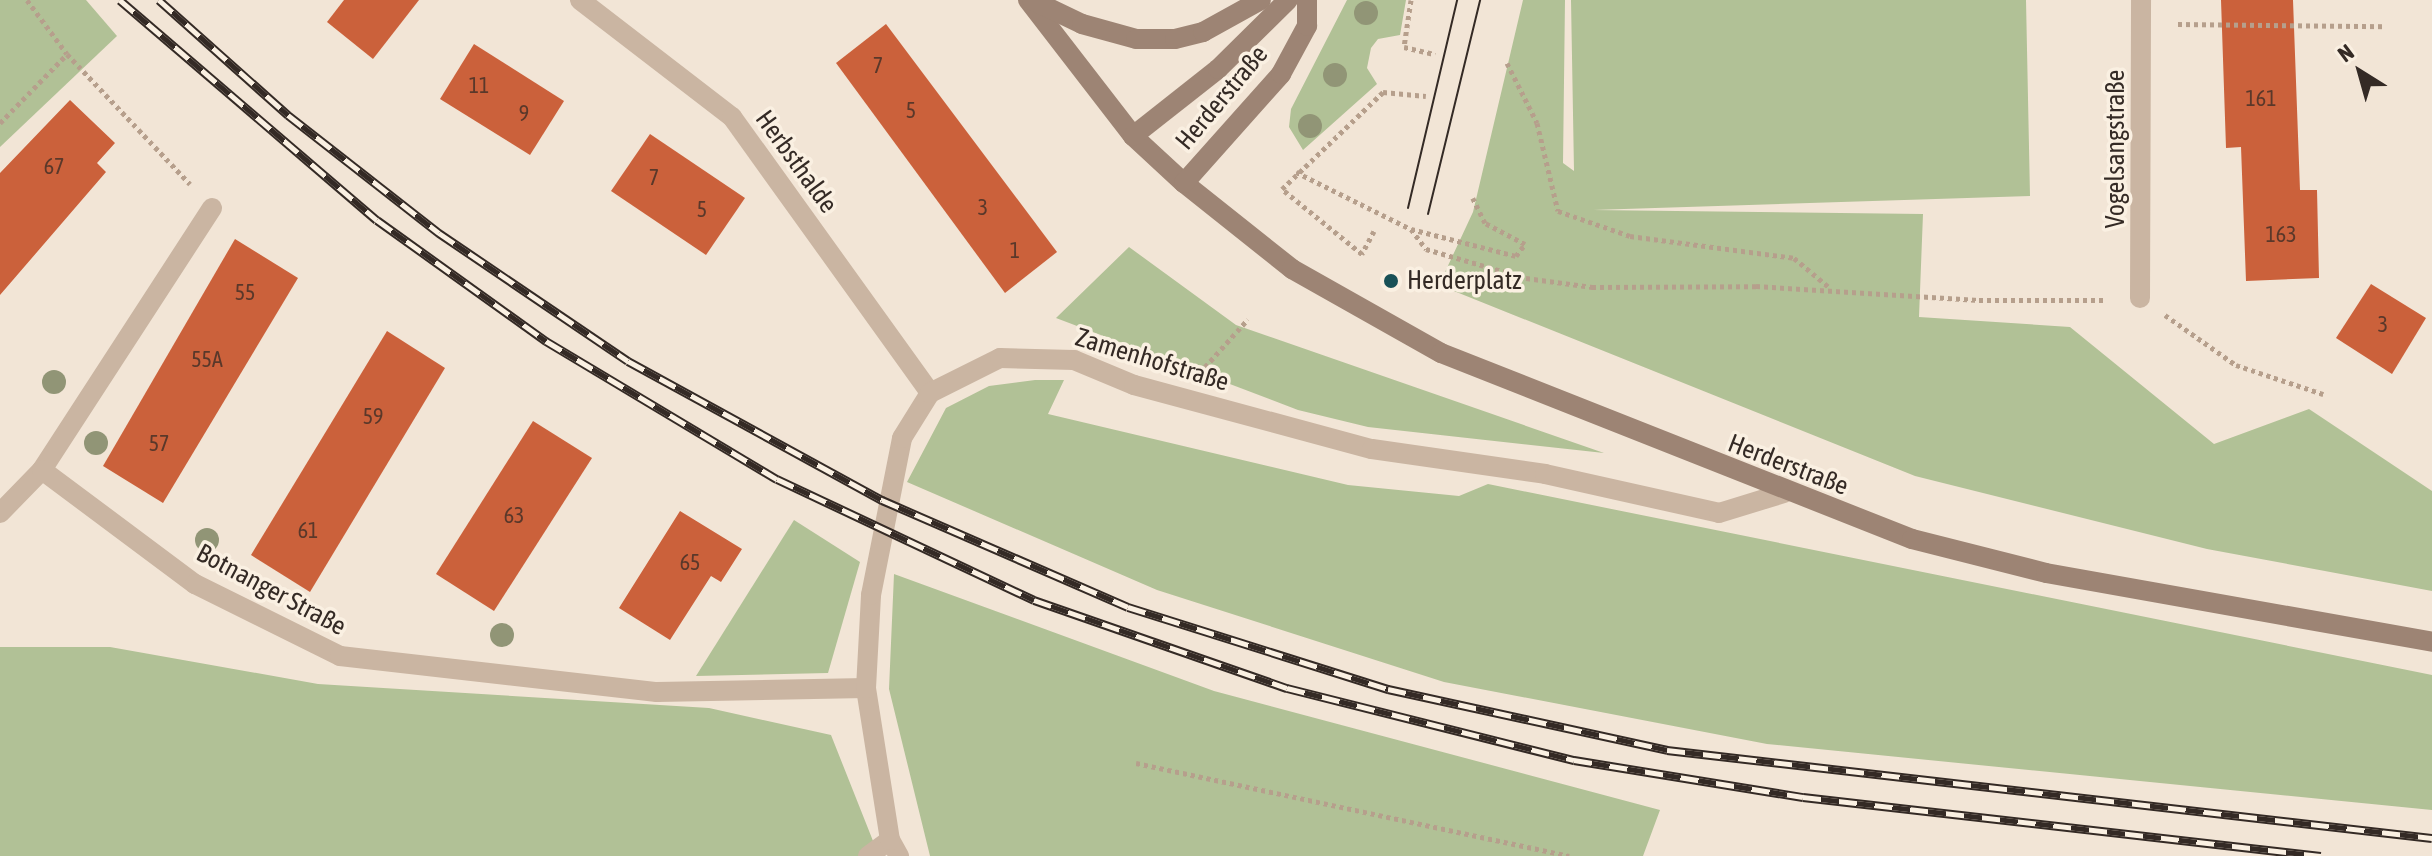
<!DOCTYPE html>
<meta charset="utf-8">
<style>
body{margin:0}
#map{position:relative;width:2432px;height:856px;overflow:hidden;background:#f2e5d6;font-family:"Asap Condensed",sans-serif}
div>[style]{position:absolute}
.green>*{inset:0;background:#b1c196}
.building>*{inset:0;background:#cb613b}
.path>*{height:5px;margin-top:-2.5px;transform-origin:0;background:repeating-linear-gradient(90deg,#b69f8c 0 4px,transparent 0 8px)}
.lane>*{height:20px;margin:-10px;padding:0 10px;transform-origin:10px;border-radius:10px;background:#cab5a2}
.street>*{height:20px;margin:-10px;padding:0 10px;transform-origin:10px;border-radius:10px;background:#cab5a2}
.secondary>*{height:20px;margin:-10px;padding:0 10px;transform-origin:10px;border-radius:10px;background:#9d8474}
.tram>*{height:2px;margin:-1px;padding:0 1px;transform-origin:1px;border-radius:1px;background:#342a25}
.rail>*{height:9px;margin-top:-4.5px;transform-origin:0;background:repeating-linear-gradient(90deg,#faf0e2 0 18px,#342a25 0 36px);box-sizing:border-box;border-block:2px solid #342a25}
.trees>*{width:24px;height:24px;margin:-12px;border-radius:50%;background:#919576}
.dots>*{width:22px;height:22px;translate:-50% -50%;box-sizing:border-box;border:4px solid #faf0e2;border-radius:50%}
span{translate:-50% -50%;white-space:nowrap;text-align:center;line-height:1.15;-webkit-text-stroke:7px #faf0e2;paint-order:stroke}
.number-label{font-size:22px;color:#5a382a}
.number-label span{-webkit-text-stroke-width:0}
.street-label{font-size:26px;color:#342a25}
.poi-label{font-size:26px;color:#342a25}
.left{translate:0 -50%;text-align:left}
.north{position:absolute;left:2320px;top:32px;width:80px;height:80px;-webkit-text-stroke:6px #faf0e2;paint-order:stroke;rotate:323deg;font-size:22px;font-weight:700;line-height:32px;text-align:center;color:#342a25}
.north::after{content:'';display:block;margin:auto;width:28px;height:36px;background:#342a25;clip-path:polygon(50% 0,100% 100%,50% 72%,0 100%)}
</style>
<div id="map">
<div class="green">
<i style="clip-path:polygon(0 0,86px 0,117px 36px,0 147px)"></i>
<i style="clip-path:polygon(1347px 0,1406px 0,1400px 35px,1378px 39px,1371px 48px,1367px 68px,1377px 84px,1303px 150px,1289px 127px,1291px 109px)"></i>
<i style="clip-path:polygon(1523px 0,1565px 0,1563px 163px,1574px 171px,1571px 0,2026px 0,2030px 196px,1593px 210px,1923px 214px,1919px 317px,2070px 327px,2214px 444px,2309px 409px,2432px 491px,2432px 591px,2207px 549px,1915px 476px,1439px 285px,1473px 212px)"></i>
<i style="clip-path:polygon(1129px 247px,1236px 325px,1604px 453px,1368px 427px,1298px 410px,1056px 318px)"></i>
<i style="clip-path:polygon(1035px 380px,1064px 380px,1048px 414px,1348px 485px,1459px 496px,1488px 484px,2432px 675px,2432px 810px,1767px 744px,1444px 682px,1157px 590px,907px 482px,946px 408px,989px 386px)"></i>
<i style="clip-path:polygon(794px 520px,860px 562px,828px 673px,696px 676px)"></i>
<i style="clip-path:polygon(894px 574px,1214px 691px,1660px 810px,1643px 856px,930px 856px,889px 689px)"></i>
<i style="clip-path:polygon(0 647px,110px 647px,318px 684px,709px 708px,831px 735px,879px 856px,0 856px)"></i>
</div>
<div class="building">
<i style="clip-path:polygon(344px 0,419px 0,373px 59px,327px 22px)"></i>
<i style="clip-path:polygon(2221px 0,2293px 0,2300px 190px,2317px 190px,2319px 278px,2246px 281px,2241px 147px,2226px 148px)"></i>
<i style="clip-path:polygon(886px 24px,1057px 252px,1005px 293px,836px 63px)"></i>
<i style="clip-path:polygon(474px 44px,564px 101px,530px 155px,440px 99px)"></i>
<i style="clip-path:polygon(70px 100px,115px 143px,97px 163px,106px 172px,0 295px,0 173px)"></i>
<i style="clip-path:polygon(650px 134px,745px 198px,706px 255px,611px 191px)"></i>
<i style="clip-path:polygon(235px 239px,298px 278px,163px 503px,103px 466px)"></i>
<i style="clip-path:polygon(2371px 284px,2426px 318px,2392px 374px,2336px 338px)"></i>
<i style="clip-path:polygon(387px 331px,445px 368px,310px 592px,251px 555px)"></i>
<i style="clip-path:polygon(533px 421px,592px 458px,494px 611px,436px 574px)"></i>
<i style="clip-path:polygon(680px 511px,742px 549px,721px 582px,711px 576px,670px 640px,619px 608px)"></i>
</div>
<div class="path">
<i style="left:27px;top:0;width:67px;rotate:53.5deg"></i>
<i style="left:67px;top:54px;width:179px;rotate:46.6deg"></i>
<i style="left:1411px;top:0;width:48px;rotate:98.5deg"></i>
<i style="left:1404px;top:47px;width:32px;rotate:13deg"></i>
<i style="left:2178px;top:24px;width:208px;rotate:0.6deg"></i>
<i style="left:1507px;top:63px;width:67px;rotate:63.4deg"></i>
<i style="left:1537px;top:123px;width:90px;rotate:76.6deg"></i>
<i style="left:1558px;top:211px;width:76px;rotate:19.1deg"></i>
<i style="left:1630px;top:236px;width:165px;rotate:7.6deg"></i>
<i style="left:1794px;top:258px;width:47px;rotate:39.8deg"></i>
<i style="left:0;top:123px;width:96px;rotate:-45.8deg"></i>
<i style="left:1296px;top:172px;width:128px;rotate:26.4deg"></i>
<i style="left:1411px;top:229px;width:25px;rotate:53deg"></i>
<i style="left:1426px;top:249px;width:104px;rotate:16.2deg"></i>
<i style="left:1526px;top:278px;width:67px;rotate:7.8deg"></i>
<i style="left:1592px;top:287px;width:164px;rotate:-0.3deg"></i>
<i style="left:1756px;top:286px;width:223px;rotate:3.6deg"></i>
<i style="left:1979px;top:300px;width:126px"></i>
<i style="left:1411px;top:229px;width:108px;rotate:14.4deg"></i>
<i style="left:1516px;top:256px;width:15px;rotate:-53deg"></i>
<i style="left:1525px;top:244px;width:45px;rotate:-152.3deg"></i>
<i style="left:1485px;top:223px;width:28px;rotate:-116deg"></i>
<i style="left:1374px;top:231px;width:26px;rotate:118deg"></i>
<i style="left:1362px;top:254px;width:103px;rotate:-140.9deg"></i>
<i style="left:1282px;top:189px;width:140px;rotate:-43.8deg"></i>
<i style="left:1383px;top:92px;width:43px;rotate:5.3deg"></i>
<i style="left:2165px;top:315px;width:87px;rotate:35.2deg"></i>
<i style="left:2236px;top:365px;width:92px;rotate:18.4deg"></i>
<i style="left:1205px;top:367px;width:64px;rotate:-48.1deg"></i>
<i style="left:1136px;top:763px;width:443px;rotate:12.1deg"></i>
</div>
<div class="lane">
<i style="left:0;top:513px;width:60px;rotate:-45.7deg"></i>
<i style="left:868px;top:856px;width:27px;rotate:-36deg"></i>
</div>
<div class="street">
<i style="left:580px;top:0;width:192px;rotate:37.6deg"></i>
<i style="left:732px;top:117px;width:340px;rotate:54.3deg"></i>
<i style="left:212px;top:208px;width:312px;rotate:123deg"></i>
<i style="left:42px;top:470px;width:191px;rotate:36.7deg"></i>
<i style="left:195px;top:584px;width:162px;rotate:26.4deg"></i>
<i style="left:340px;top:656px;width:319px;rotate:6.5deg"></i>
<i style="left:657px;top:692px;width:209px;rotate:-1.1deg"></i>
<i style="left:2140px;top:298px;width:298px;rotate:-89.8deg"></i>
<i style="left:899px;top:856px;width:18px;rotate:-119deg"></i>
<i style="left:890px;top:840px;width:154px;rotate:-99deg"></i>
<i style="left:866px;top:688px;width:93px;rotate:-86.9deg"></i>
<i style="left:871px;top:595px;width:160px;rotate:-78.8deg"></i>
<i style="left:902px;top:438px;width:53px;rotate:-58.1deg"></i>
<i style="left:930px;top:393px;width:78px;rotate:-26.6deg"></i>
<i style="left:1000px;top:358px;width:74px;rotate:1.5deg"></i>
<i style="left:1074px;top:360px;width:65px;rotate:22.6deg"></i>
<i style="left:1134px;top:385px;width:246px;rotate:15.1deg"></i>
<i style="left:1372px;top:449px;width:175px;rotate:8.2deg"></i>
<i style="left:1545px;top:474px;width:178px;rotate:12.6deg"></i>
<i style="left:1719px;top:513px;width:68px;rotate:-17.1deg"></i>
</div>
<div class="secondary">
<i style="left:1028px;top:0;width:172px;rotate:52.3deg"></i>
<i style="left:1133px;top:136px;width:69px;rotate:42.7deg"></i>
<i style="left:1184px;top:183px;width:138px;rotate:38.5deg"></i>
<i style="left:1292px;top:269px;width:171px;rotate:29.4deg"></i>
<i style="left:1441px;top:353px;width:506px;rotate:21.55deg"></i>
<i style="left:1912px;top:539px;width:138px;rotate:14.2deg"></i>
<i style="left:2046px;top:573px;width:392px;rotate:10.1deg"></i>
<i style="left:1032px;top:0;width:55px;rotate:25.6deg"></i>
<i style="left:1082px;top:24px;width:56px;rotate:15.5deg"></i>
<i style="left:1136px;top:39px;width:39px"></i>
<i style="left:1175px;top:39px;width:29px;rotate:-14deg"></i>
<i style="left:1203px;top:32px;width:66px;rotate:-28.9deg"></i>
<i style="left:1133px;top:136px;width:108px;rotate:-38.2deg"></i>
<i style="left:1218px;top:69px;width:98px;rotate:-44.6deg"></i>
<i style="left:1184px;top:183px;width:146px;rotate:-48.3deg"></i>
<i style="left:1281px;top:74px;width:55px;rotate:-61.6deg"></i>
<i style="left:1307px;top:26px;width:26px;rotate:-90deg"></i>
</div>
<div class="tram">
<i style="left:1408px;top:208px;width:214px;rotate:-76.7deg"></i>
<i style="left:1428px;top:214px;width:220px;rotate:-76.3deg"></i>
</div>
<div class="rail">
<i style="left:120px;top:0;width:338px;rotate:40.6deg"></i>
<i style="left:377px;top:220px;width:208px;rotate:35.6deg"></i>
<i style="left:546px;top:341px;width:269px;rotate:30.9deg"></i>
<i style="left:777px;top:479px;width:284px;rotate:25.2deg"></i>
<i style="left:1034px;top:600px;width:268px;rotate:19.2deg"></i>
<i style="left:1287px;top:688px;width:296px;rotate:14.1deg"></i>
<i style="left:1574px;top:760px;width:232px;rotate:9.2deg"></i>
<i style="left:1803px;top:797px;width:521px;rotate:6.5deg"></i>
<i style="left:159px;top:0;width:173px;rotate:41.7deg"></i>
<i style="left:288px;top:115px;width:192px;rotate:38deg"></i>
<i style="left:439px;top:233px;width:228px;rotate:34.1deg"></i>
<i style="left:628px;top:361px;width:290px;rotate:28.7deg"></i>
<i style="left:882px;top:500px;width:268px;rotate:23.5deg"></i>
<i style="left:1128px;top:607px;width:273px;rotate:17.5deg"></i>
<i style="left:1388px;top:689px;width:286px;rotate:12.3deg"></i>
<i style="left:1667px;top:750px;width:770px;rotate:6.56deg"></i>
</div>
<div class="trees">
<i style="left:1366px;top:13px"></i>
<i style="left:1335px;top:75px"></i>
<i style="left:1310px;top:126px"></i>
<i style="left:54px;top:382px"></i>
<i style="left:96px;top:443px"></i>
<i style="left:207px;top:540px"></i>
<i style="left:502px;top:635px"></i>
</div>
<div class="dots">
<i style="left:1391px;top:281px;background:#195157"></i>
</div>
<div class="number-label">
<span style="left:878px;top:66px">7</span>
<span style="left:479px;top:86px">11</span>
<span style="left:2261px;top:99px">161</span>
<span style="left:911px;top:111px">5</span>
<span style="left:524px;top:114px">9</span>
<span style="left:54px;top:167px">67</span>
<span style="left:654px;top:178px">7</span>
<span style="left:983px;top:208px">3</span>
<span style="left:702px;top:210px">5</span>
<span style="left:2281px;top:235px">163</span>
<span style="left:1015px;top:251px">1</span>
<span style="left:245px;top:293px">55</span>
<span style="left:2383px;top:325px">3</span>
<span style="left:207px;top:360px">55A</span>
<span style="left:373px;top:417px">59</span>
<span style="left:159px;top:444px">57</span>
<span style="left:514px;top:516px">63</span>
<span style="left:308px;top:531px">61</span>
<span style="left:690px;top:563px">65</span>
</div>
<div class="street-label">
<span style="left:1222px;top:98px;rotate:-50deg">Herderstraße</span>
<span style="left:2116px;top:149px;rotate:-90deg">Vogelsangstraße</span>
<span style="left:796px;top:162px;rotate:54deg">Herbsthalde</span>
<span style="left:1152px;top:360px;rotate:17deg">Zamenhofstraße</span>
<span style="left:1788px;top:465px;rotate:21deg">Herderstraße</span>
<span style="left:271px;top:590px;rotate:28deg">Botnanger Straße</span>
</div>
<div class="poi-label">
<span class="left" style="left:1407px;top:281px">Herderplatz</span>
</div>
<div class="north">N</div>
</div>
